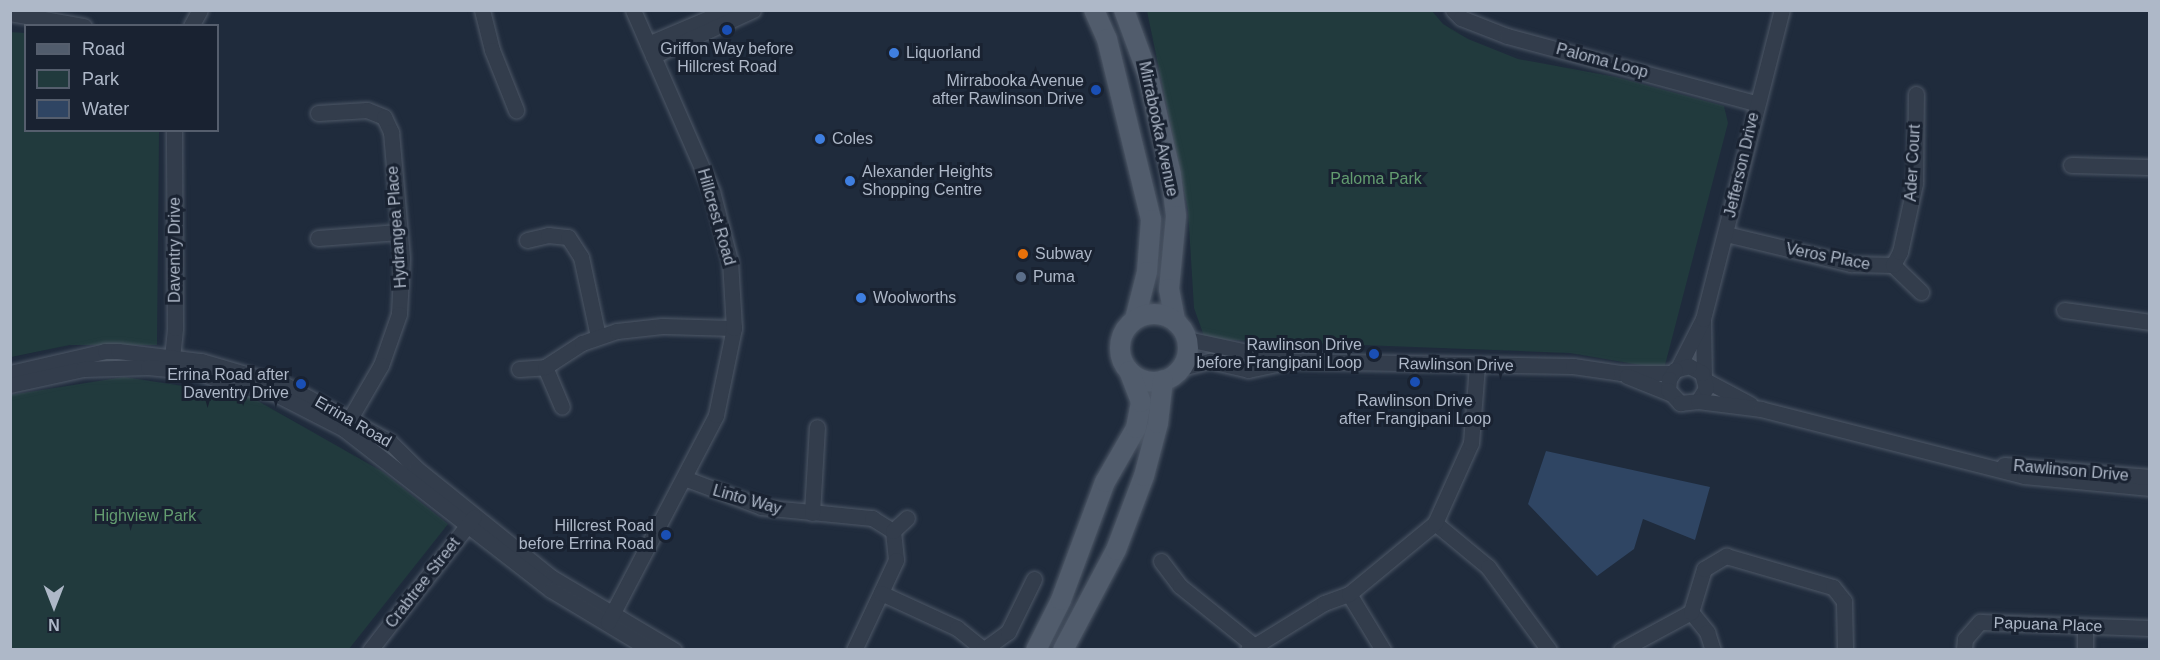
<!DOCTYPE html>
<style>
body{margin:0}
#map{position:relative;width:2160px;height:660px;overflow:hidden;background:#1f2b3c;font-family:Arial,sans-serif}
div>[style]{position:absolute}
.green>*{inset:0;background:#213a3d}
.water>*{inset:0;background:#2f4563}
.roads{filter:drop-shadow(0 0 2px #4e5867) drop-shadow(0 0 2px #4e5867)}
.minor>*{height:15px;margin:-7.5px;padding:0 7.5px;transform-origin:7.5px;border-radius:7.5px;background:#333d4c}
.major>*{height:20px;margin:-10px;padding:0 10px;transform-origin:10px;border-radius:10px;background:#515c6c}
.major>.ring{margin:-10px;padding:0;box-sizing:content-box;background:none;border:20px solid #515c6c;border-radius:50%}
.dots>*{width:16px;height:16px;translate:-50% -50%;box-sizing:border-box;border:3px solid #192231;border-radius:50%}
span{translate:-50% -50%;white-space:nowrap;text-align:center;line-height:1.15;-webkit-text-stroke:6px #192231;paint-order:stroke}
.poi-label{font-size:16px;color:#aeb8c8}
.left{translate:0 -50%;text-align:left}
.right{translate:-100% -50%;text-align:right}
.street-label{font-size:16px;color:#aeb8c8}
.park-label{font-size:16px;color:#639c70}
.frame{position:absolute;inset:0;border:12px solid #aeb8c8;pointer-events:none}
.legend{position:absolute;left:24px;top:24px;width:195px;height:108px;box-sizing:border-box;background:#192231;border:2px solid #555e6d;margin:0;padding:8px 10px;list-style:none;font-size:18px;color:#aeb8c8}
.legend li{display:flex;align-items:center;gap:12px;height:30px}
.legend b{width:30px;border:2px solid #555e6d}
.north{position:absolute;left:24px;top:576px;width:60px;height:60px;-webkit-text-stroke:4px #192231;paint-order:stroke;rotate:180deg;font-size:16px;font-weight:700;line-height:24px;text-align:center;color:#aeb8c8}
.north::after{content:'';display:block;margin:auto;width:21px;height:27px;background:#aeb8c8;clip-path:polygon(50% 0,100% 100%,50% 72%,0 100%)}
</style>
<div id="map">
<div class="green">
<i style="clip-path:polygon(1147px 11px,1432px 11px,1443px 24px,1468px 39px,1518px 59px,1616px 77px,1724px 106px,1728px 123px,1664px 369px,1570px 353px,1205px 339px,1194px 308px,1188px 210px)"></i>
<i style="clip-path:polygon(10px 32px,25px 33px,26px 130px,159px 131px,157px 345px,70px 345px,11px 357px)"></i>
<i style="clip-path:polygon(124px 377px,249px 396px,383px 472px,448px 524px,349px 649px,11px 650px,10px 395px)"></i>
</div>
<div class="water">
<i style="clip-path:polygon(1546px 451px,1710px 487px,1695px 540px,1643px 519px,1634px 549px,1597px 576px,1528px 504px)"></i>
</div>
<div class="roads">
<div class="minor">
<i style="left:482px;top:10px;width:41px;rotate:76deg"></i>
<i style="left:492px;top:50px;width:65px;rotate:68.2deg"></i>
<i style="left:1453px;top:10px;width:11px;rotate:45deg"></i>
<i style="left:1461px;top:18px;width:49px;rotate:21.4deg"></i>
<i style="left:1507px;top:36px;width:258px;rotate:15.1deg"></i>
<i style="left:10px;top:13px;width:75px;rotate:10deg"></i>
<i style="left:191px;top:26px;width:18px;rotate:-61deg"></i>
<i style="left:648px;top:44px;width:87px;rotate:-23deg"></i>
<i style="left:653px;top:56px;width:110px;rotate:-24.7deg"></i>
<i style="left:318px;top:113px;width:49px;rotate:-3.5deg"></i>
<i style="left:367px;top:110px;width:18px;rotate:22deg"></i>
<i style="left:384px;top:117px;width:17px;rotate:65deg"></i>
<i style="left:391px;top:132px;width:126px;rotate:85deg"></i>
<i style="left:402px;top:258px;width:56px;rotate:93.1deg"></i>
<i style="left:399px;top:314px;width:54px;rotate:109.4deg"></i>
<i style="left:381px;top:365px;width:72px;rotate:120.1deg"></i>
<i style="left:2071px;top:165px;width:79px;rotate:1.5deg"></i>
<i style="left:1726px;top:234px;width:129px;rotate:13.5deg"></i>
<i style="left:1851px;top:264px;width:42px;rotate:1.4deg"></i>
<i style="left:1893px;top:265px;width:39px;rotate:44deg"></i>
<i style="left:318px;top:238px;width:81px;rotate:-4.2deg"></i>
<i style="left:527px;top:240px;width:22px;rotate:-13deg"></i>
<i style="left:548px;top:235px;width:20px;rotate:6deg"></i>
<i style="left:568px;top:237px;width:24px;rotate:57deg"></i>
<i style="left:581px;top:257px;width:81px;rotate:77.9deg"></i>
<i style="left:1893px;top:265px;width:15px;rotate:-62deg"></i>
<i style="left:1900px;top:252px;width:71px;rotate:-77.7deg"></i>
<i style="left:1915px;top:183px;width:89px;rotate:-89.4deg"></i>
<i style="left:2064px;top:310px;width:87px;rotate:7.9deg"></i>
<i style="left:1703px;top:322px;width:55px;rotate:89deg"></i>
<i style="left:1187px;top:339px;width:105px;rotate:12.1deg"></i>
<i style="left:1290px;top:361px;width:283px;rotate:1deg"></i>
<i style="left:1573px;top:366px;width:49px;rotate:8.3deg"></i>
<i style="left:1621px;top:373px;width:51px"></i>
<i style="left:171px;top:367px;width:39px;rotate:-84deg"></i>
<i style="left:175px;top:328px;width:198px;rotate:-90.3deg"></i>
<i style="left:545px;top:367px;width:43px;rotate:67deg"></i>
<i style="left:1181px;top:368px;width:30px;rotate:-14deg"></i>
<i style="left:1210px;top:361px;width:39px;rotate:13deg"></i>
<i style="left:1248px;top:370px;width:40px;rotate:-12deg"></i>
<i style="left:1678px;top:368px;width:55px;rotate:-63deg"></i>
<i style="left:1703px;top:319px;width:319px;rotate:-75.7deg"></i>
<i style="left:519px;top:369px;width:26px;rotate:-4deg"></i>
<i style="left:545px;top:367px;width:44px;rotate:-33deg"></i>
<i style="left:582px;top:343px;width:37px;rotate:-19deg"></i>
<i style="left:617px;top:331px;width:45px;rotate:-6.3deg"></i>
<i style="left:662px;top:326px;width:72px;rotate:1.6deg"></i>
<i style="left:10px;top:373px;width:98px;rotate:-13deg"></i>
<i style="left:105px;top:351px;width:13px"></i>
<i style="left:118px;top:351px;width:84px;rotate:6.9deg"></i>
<i style="left:201px;top:361px;width:90px;rotate:16.2deg"></i>
<i style="left:287px;top:386px;width:117px;rotate:28.5deg"></i>
<i style="left:390px;top:442px;width:37px;rotate:45deg"></i>
<i style="left:416px;top:468px;width:174px;rotate:38.9deg"></i>
<i style="left:551px;top:577px;width:143px;rotate:30.7deg"></i>
<i style="left:1627px;top:376px;width:45px;rotate:22deg"></i>
<i style="left:1705px;top:380px;width:51px;rotate:28.1deg"></i>
<i style="left:10px;top:385px;width:75px;rotate:-12.4deg"></i>
<i style="left:83px;top:369px;width:65px;rotate:-1.8deg"></i>
<i style="left:148px;top:367px;width:51px;rotate:5.6deg"></i>
<i style="left:199px;top:372px;width:35px;rotate:22deg"></i>
<i style="left:232px;top:385px;width:43px;rotate:10.8deg"></i>
<i style="left:274px;top:393px;width:79px;rotate:27.2deg"></i>
<i style="left:344px;top:429px;width:262px;rotate:37.9deg"></i>
<i style="left:551px;top:590px;width:117px;rotate:31deg"></i>
<i style="left:1698px;top:401px;width:15px;rotate:-58deg"></i>
<i style="left:1706px;top:388px;width:16px;rotate:-105deg"></i>
<i style="left:1702px;top:373px;width:15px;rotate:-152deg"></i>
<i style="left:1689px;top:366px;width:15px;rotate:164deg"></i>
<i style="left:1675px;top:370px;width:11px;rotate:124deg"></i>
<i style="left:1669px;top:379px;width:11px;rotate:95deg"></i>
<i style="left:1668px;top:390px;width:18px;rotate:47deg"></i>
<i style="left:1680px;top:403px;width:18px;rotate:-6deg"></i>
<i style="left:1698px;top:401px;width:64px;rotate:7.2deg"></i>
<i style="left:1761px;top:409px;width:271px;rotate:14.3deg"></i>
<i style="left:2024px;top:476px;width:127px;rotate:5.4deg"></i>
<i style="left:2004px;top:465px;width:146px;rotate:4.7deg"></i>
<i style="left:684px;top:478px;width:82px;rotate:20.6deg"></i>
<i style="left:761px;top:507px;width:112px;rotate:5.7deg"></i>
<i style="left:872px;top:518px;width:25px;rotate:32deg"></i>
<i style="left:893px;top:531px;width:29px;rotate:84deg"></i>
<i style="left:896px;top:560px;width:99px;rotate:115deg"></i>
<i style="left:812px;top:513px;width:86px;rotate:-86.7deg"></i>
<i style="left:1435px;top:523px;width:69px;rotate:39.7deg"></i>
<i style="left:1488px;top:567px;width:103px;rotate:53.7deg"></i>
<i style="left:893px;top:531px;width:19px;rotate:-43deg"></i>
<i style="left:1161px;top:561px;width:31px;rotate:53deg"></i>
<i style="left:1180px;top:586px;width:94px;rotate:38.9deg"></i>
<i style="left:881px;top:593px;width:84px;rotate:24.7deg"></i>
<i style="left:957px;top:628px;width:33px;rotate:39deg"></i>
<i style="left:1349px;top:594px;width:66px;rotate:58.7deg"></i>
<i style="left:1691px;top:612px;width:26px;rotate:51deg"></i>
<i style="left:1707px;top:632px;width:19px;rotate:72deg"></i>
<i style="left:608px;top:622px;width:233px;rotate:-62.4deg"></i>
<i style="left:716px;top:415px;width:89px;rotate:-78.3deg"></i>
<i style="left:734px;top:328px;width:67px;rotate:-93.4deg"></i>
<i style="left:730px;top:261px;width:72px;rotate:-104.4deg"></i>
<i style="left:712px;top:191px;width:197px;rotate:-113.6deg"></i>
<i style="left:370px;top:650px;width:169px;rotate:-52deg"></i>
<i style="left:983px;top:650px;width:31px;rotate:-36deg"></i>
<i style="left:1008px;top:632px;width:59px;rotate:-63.9deg"></i>
<i style="left:1248px;top:650px;width:89px;rotate:-31.7deg"></i>
<i style="left:1324px;top:603px;width:27px;rotate:-20deg"></i>
<i style="left:1349px;top:594px;width:112px;rotate:-39.5deg"></i>
<i style="left:1435px;top:523px;width:88px;rotate:-65.8deg"></i>
<i style="left:1471px;top:443px;width:78px;rotate:-85.6deg"></i>
<i style="left:1621px;top:650px;width:80px;rotate:-28.5deg"></i>
<i style="left:1691px;top:612px;width:45px;rotate:-73.2deg"></i>
<i style="left:1704px;top:569px;width:26px;rotate:-31deg"></i>
<i style="left:1726px;top:556px;width:111px;rotate:16.2deg"></i>
<i style="left:1833px;top:587px;width:18px;rotate:52deg"></i>
<i style="left:1844px;top:601px;width:49px;rotate:88.8deg"></i>
<i style="left:1964px;top:650px;width:11px;rotate:-85deg"></i>
<i style="left:1965px;top:639px;width:23px;rotate:-49deg"></i>
<i style="left:1980px;top:622px;width:170px;rotate:2deg"></i>
<i style="left:2085px;top:650px;width:24px;rotate:-90deg"></i>
</div>
<div class="major">
<i style="left:1094px;top:10px;width:32px;rotate:66deg"></i>
<i style="left:1107px;top:39px;width:186px;rotate:76.3deg"></i>
<i style="left:1151px;top:220px;width:52px;rotate:94.4deg"></i>
<i style="left:1147px;top:272px;width:49px;rotate:104.3deg"></i>
<i style="left:1124px;top:10px;width:69px;rotate:69.7deg"></i>
<i style="left:1148px;top:75px;width:103px;rotate:77deg"></i>
<i style="left:1171px;top:175px;width:41px;rotate:83deg"></i>
<i style="left:1176px;top:216px;width:73px;rotate:95.5deg"></i>
<i style="left:1169px;top:289px;width:33px;rotate:79deg"></i>
<i class="ring" style="left:1120px;top:314px;width:48px;height:48px"></i>
<i style="left:1036px;top:650px;width:56px;rotate:-63.4deg"></i>
<i style="left:1061px;top:600px;width:126px;rotate:-69.6deg"></i>
<i style="left:1105px;top:482px;width:62px;rotate:-60.1deg"></i>
<i style="left:1136px;top:428px;width:26px;rotate:-79deg"></i>
<i style="left:1141px;top:402px;width:33px;rotate:-111deg"></i>
<i style="left:1063px;top:650px;width:113px;rotate:-62.1deg"></i>
<i style="left:1116px;top:550px;width:79px;rotate:-69.3deg"></i>
<i style="left:1144px;top:476px;width:55px;rotate:-75.2deg"></i>
<i style="left:1158px;top:423px;width:43px;rotate:-83.4deg"></i>
</div>
</div>
<div class="dots">
<i style="left:727px;top:30px;background:#1a4fb4"></i>
<i style="left:894px;top:53px;background:#3f7fe0"></i>
<i style="left:1096px;top:90px;background:#1a4fb4"></i>
<i style="left:820px;top:139px;background:#3f7fe0"></i>
<i style="left:850px;top:181px;background:#3f7fe0"></i>
<i style="left:1023px;top:254px;background:#e8710a"></i>
<i style="left:1021px;top:277px;background:#5c6f8a"></i>
<i style="left:861px;top:298px;background:#3f7fe0"></i>
<i style="left:1374px;top:354px;background:#1a4fb4"></i>
<i style="left:1415px;top:382px;background:#1a4fb4"></i>
<i style="left:301px;top:384px;background:#1a4fb4"></i>
<i style="left:666px;top:535px;background:#1a4fb4"></i>
</div>
<div class="poi-label">
<span style="left:727px;top:58px">Griffon Way before<br>Hillcrest Road</span>
<span class="left" style="left:906px;top:53px">Liquorland</span>
<span class="right" style="left:1084px;top:90px">Mirrabooka Avenue<br>after Rawlinson Drive</span>
<span class="left" style="left:832px;top:139px">Coles</span>
<span class="left" style="left:862px;top:181px">Alexander Heights<br>Shopping Centre</span>
<span class="left" style="left:1035px;top:254px">Subway</span>
<span class="left" style="left:1033px;top:277px">Puma</span>
<span class="left" style="left:873px;top:298px">Woolworths</span>
<span class="right" style="left:1362px;top:354px">Rawlinson Drive<br>before Frangipani Loop</span>
<span class="right" style="left:289px;top:384px">Errina Road after<br>Daventry Drive</span>
<span style="left:1415px;top:410px">Rawlinson Drive<br>after Frangipani Loop</span>
<span class="right" style="left:654px;top:535px">Hillcrest Road<br>before Errina Road</span>
</div>
<div class="street-label">
<span style="left:1602px;top:61px;rotate:15deg">Paloma Loop</span>
<span style="left:1158px;top:129px;rotate:78deg">Mirrabooka Avenue</span>
<span style="left:1913px;top:163px;rotate:-87deg">Ader Court</span>
<span style="left:1742px;top:165px;rotate:-77deg">Jefferson Drive</span>
<span style="left:716px;top:217px;rotate:74deg">Hillcrest Road</span>
<span style="left:397px;top:227px;rotate:-94deg">Hydrangea Place</span>
<span style="left:175px;top:250px;rotate:-90deg">Daventry Drive</span>
<span style="left:1828px;top:257px;rotate:11deg">Veros Place</span>
<span style="left:1456px;top:365px;rotate:1deg">Rawlinson Drive</span>
<span style="left:353px;top:422px;rotate:30deg">Errina Road</span>
<span style="left:2071px;top:471px;rotate:5deg">Rawlinson Drive</span>
<span style="left:747px;top:500px;rotate:16deg">Linto Way</span>
<span style="left:423px;top:583px;rotate:-52deg">Crabtree Street</span>
<span style="left:2048px;top:625px;rotate:2deg">Papuana Place</span>
</div>
<div class="park-label">
<span style="left:1376px;top:179px">Paloma Park</span>
<span style="left:145px;top:516px">Highview Park</span>
</div>
<div class="frame"></div>
<ul class="legend">
<li><b style="height:8px;background:#515c6c"></b>Road</li>
<li><b style="height:16px;background:#213a3d"></b>Park</li>
<li><b style="height:16px;background:#2f4563"></b>Water</li>
</ul>
<div class="north">N</div>
</div>
